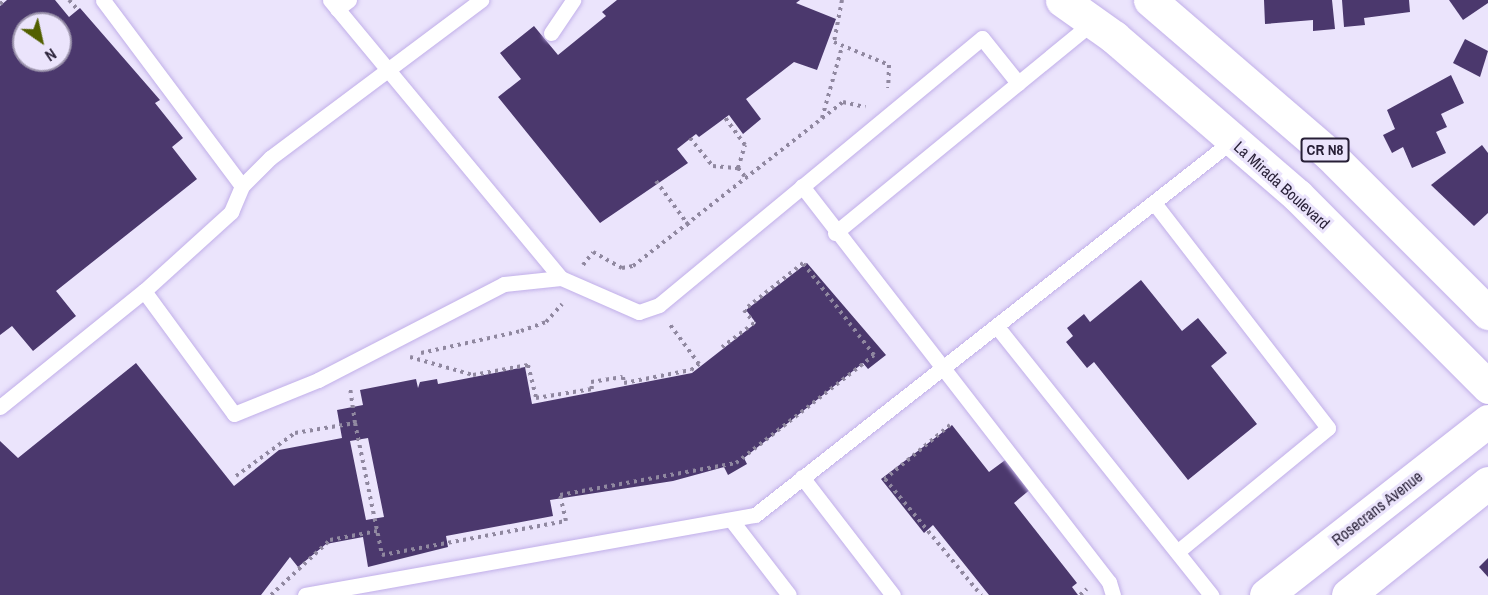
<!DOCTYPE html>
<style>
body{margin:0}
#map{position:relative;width:1488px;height:595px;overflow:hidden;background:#ebe4fc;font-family:"Archivo Narrow",sans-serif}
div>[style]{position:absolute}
.building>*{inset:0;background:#4b386d}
.path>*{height:4px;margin-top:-2px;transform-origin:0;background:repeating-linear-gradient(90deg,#9088a0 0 3px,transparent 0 7.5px)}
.roads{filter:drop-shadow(0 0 2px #c1afe9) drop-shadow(0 0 2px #c1afe9)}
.service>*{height:15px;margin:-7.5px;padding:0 7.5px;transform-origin:7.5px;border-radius:7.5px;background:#fff}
.primary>*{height:33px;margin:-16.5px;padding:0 16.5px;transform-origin:16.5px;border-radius:16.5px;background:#fff}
span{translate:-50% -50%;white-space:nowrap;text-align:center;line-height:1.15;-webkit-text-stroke:6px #ebe4fc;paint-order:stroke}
.shield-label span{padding:2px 4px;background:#ebe4fc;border:2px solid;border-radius:4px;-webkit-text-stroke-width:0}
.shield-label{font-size:15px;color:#271f36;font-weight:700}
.street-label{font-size:16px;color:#271f36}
.north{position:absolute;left:12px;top:12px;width:60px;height:60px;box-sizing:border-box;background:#ebe4fc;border:2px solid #9d95ad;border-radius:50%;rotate:146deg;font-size:16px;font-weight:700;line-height:24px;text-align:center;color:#271f36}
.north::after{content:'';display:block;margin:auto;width:21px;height:27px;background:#525f00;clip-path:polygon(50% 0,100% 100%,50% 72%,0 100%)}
</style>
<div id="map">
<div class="building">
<i style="clip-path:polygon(evenodd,7px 0,55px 0,69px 17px,80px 8px,160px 100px,155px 103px,183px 138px,172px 147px,197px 179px,56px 291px,76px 316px,33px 351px,12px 326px,0 335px,0 6px,7px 0,24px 24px,60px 24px,60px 60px,24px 60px,24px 24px)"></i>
<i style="clip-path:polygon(617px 0,800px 0,796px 3px,836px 19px,817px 70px,794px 62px,746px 99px,761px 119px,743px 134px,729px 115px,699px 137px,696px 134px,677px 149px,688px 163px,600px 223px,498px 97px,521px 79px,500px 53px,534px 26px,558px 55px,606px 16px,602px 12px)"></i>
<i style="clip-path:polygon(1264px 0,1332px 0,1335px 29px,1313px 31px,1313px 20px,1265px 24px)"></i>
<i style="clip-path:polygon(1342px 0,1409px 0,1410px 12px,1364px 18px,1365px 25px,1344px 27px)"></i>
<i style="clip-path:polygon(1449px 0,1488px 0,1488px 3px,1463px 20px)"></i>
<i style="clip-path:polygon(1465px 39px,1488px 51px,1480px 77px,1453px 63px)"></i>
<i style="clip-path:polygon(1451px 75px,1464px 103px,1441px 114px,1447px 127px,1436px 132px,1446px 153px,1412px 168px,1403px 147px,1392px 153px,1383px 135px,1395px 129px,1387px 110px)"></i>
<i style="clip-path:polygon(1482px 145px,1488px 153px,1488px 213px,1474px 226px,1431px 185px)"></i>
<i style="clip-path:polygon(evenodd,807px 263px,886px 355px,868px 369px,863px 363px,744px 458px,747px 464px,728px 475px,724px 467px,673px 481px,550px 500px,553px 516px,446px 536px,448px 547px,368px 567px,363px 537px,326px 544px,298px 567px,290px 557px,261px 595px,0 595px,0 441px,18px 458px,136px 363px,234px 486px,279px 450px,342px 438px,337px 410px,363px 405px,360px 390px,416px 379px,418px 388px,420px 382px,437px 379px,438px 384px,525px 367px,532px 404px,692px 373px,756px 323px,746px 310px,807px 263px,368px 438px,384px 517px,366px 520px,350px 441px,368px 438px)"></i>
<i style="clip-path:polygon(1141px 280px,1182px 331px,1198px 318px,1227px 353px,1211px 366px,1257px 424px,1188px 480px,1094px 362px,1087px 368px,1066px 342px,1073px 336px,1067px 328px,1084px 314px,1090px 322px)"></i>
<i style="clip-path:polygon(952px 425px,989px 472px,1008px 458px,1032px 488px,1014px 503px,1077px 583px,1072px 587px,1078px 595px,989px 595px,933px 525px,924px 533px,881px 479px)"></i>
<i style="clip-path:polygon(1488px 558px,1488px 577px,1479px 567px)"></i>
</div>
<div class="path">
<i style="left:69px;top:0;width:13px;rotate:48deg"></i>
<i style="left:842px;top:0;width:43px;rotate:100.8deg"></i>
<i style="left:834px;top:42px;width:60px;rotate:22.7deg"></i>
<i style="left:889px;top:65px;width:23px;rotate:92deg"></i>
<i style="left:0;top:4px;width:6px;rotate:-39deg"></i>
<i style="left:822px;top:118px;width:74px;rotate:-74.3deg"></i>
<i style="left:690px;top:138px;width:36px;rotate:51deg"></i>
<i style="left:713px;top:166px;width:25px;rotate:5deg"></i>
<i style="left:738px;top:168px;width:24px;rotate:-73deg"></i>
<i style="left:745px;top:145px;width:34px;rotate:-126deg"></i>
<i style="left:738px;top:168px;width:14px;rotate:51deg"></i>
<i style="left:656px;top:181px;width:56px;rotate:53.7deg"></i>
<i style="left:583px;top:265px;width:16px;rotate:-52deg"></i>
<i style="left:593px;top:252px;width:33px;rotate:29deg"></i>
<i style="left:622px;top:268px;width:11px;rotate:-10deg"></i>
<i style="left:633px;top:266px;width:266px;rotate:-38deg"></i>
<i style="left:843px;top:102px;width:23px;rotate:13deg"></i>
<i style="left:421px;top:353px;width:102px;rotate:-12.4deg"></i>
<i style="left:521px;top:331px;width:27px;rotate:-20deg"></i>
<i style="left:546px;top:322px;width:24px;rotate:-48deg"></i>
<i style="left:410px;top:357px;width:66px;rotate:15.9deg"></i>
<i style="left:473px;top:375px;width:56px;rotate:-10.3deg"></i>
<i style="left:528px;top:365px;width:34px;rotate:76deg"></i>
<i style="left:536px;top:398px;width:57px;rotate:-9.1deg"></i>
<i style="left:592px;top:389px;width:7px;rotate:-98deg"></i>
<i style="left:591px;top:382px;width:32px;rotate:-9deg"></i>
<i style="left:623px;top:377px;width:6px;rotate:81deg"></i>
<i style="left:624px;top:383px;width:68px;rotate:-11deg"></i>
<i style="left:691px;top:370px;width:10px;rotate:-37deg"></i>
<i style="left:699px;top:364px;width:52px;rotate:-126.4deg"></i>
<i style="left:355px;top:423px;width:135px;rotate:78.4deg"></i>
<i style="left:382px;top:555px;width:187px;rotate:-10.5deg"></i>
<i style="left:566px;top:521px;width:27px;rotate:-103deg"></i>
<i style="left:560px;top:495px;width:179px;rotate:-10.3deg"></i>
<i style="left:736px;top:463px;width:175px;rotate:-38deg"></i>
<i style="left:874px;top:355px;width:116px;rotate:-127.7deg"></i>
<i style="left:803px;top:263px;width:75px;rotate:141.5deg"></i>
<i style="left:744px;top:310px;width:16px;rotate:52deg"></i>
<i style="left:754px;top:323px;width:40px;rotate:143deg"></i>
<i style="left:950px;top:425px;width:85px;rotate:140.3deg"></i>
<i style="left:885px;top:479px;width:151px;rotate:50.4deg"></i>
<i style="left:236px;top:476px;width:73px;rotate:-36.1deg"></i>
<i style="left:295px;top:433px;width:61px;rotate:-9.5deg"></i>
<i style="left:355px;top:423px;width:35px;rotate:-98deg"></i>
<i style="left:271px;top:595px;width:81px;rotate:-43deg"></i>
<i style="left:330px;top:540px;width:48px;rotate:-10.8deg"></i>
<i style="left:1080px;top:595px;width:9px;rotate:-41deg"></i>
</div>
<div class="roads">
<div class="service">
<i style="left:330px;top:0;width:361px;rotate:50.3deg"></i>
<i style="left:337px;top:9px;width:15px;rotate:-37deg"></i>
<i style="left:551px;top:33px;width:40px;rotate:-56deg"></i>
<i style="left:242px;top:186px;width:40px;rotate:-45deg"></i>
<i style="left:270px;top:158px;width:264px;rotate:-36.8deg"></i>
<i style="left:802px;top:186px;width:501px;rotate:52.22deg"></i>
<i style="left:1109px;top:582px;width:14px;rotate:73deg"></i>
<i style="left:1155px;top:204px;width:283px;rotate:52.3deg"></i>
<i style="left:1328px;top:428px;width:195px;rotate:140.6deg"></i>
<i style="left:835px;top:233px;width:333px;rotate:-39.3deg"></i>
<i style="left:144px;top:291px;width:152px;rotate:53.8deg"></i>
<i style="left:234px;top:414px;width:91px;rotate:-22deg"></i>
<i style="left:318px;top:380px;width:209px;rotate:-27.3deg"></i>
<i style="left:504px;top:284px;width:57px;rotate:-6deg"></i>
<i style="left:561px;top:278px;width:85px;rotate:23.6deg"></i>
<i style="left:639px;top:312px;width:21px;rotate:-19deg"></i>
<i style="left:659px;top:305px;width:419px;rotate:-39.6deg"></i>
<i style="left:982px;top:38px;width:58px;rotate:51.3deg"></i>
<i style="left:998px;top:328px;width:342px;rotate:51.4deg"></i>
<i style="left:0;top:407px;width:185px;rotate:-38.9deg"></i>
<i style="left:144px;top:291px;width:118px;rotate:-42.2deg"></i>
<i style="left:231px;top:212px;width:28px;rotate:-67deg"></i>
<i style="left:242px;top:186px;width:232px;rotate:-126.8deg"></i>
<i style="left:802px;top:477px;width:149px;rotate:52.4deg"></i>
<i style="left:732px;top:521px;width:93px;rotate:52.4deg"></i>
<i style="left:305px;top:595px;width:457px;rotate:-10.1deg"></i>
<i style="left:755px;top:515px;width:608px;rotate:-38.11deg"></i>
</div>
<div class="primary">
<i style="left:1062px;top:0;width:64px;rotate:35.4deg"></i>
<i style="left:1114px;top:37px;width:242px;rotate:40.8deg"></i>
<i style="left:1297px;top:195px;width:271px;rotate:45.1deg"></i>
<i style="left:1150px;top:0;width:236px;rotate:40.7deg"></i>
<i style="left:1329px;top:154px;width:225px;rotate:45deg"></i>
<i style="left:1266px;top:595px;width:282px;rotate:-38.1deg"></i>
<i style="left:1348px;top:595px;width:179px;rotate:-38.7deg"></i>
</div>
</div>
<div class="shield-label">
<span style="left:1325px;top:150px">CR N8</span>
</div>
<div class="street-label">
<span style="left:1282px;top:185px;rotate:42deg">La Mirada Boulevard</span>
<span style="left:1377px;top:508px;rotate:-38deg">Rosecrans Avenue</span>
</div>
<div class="north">N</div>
</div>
